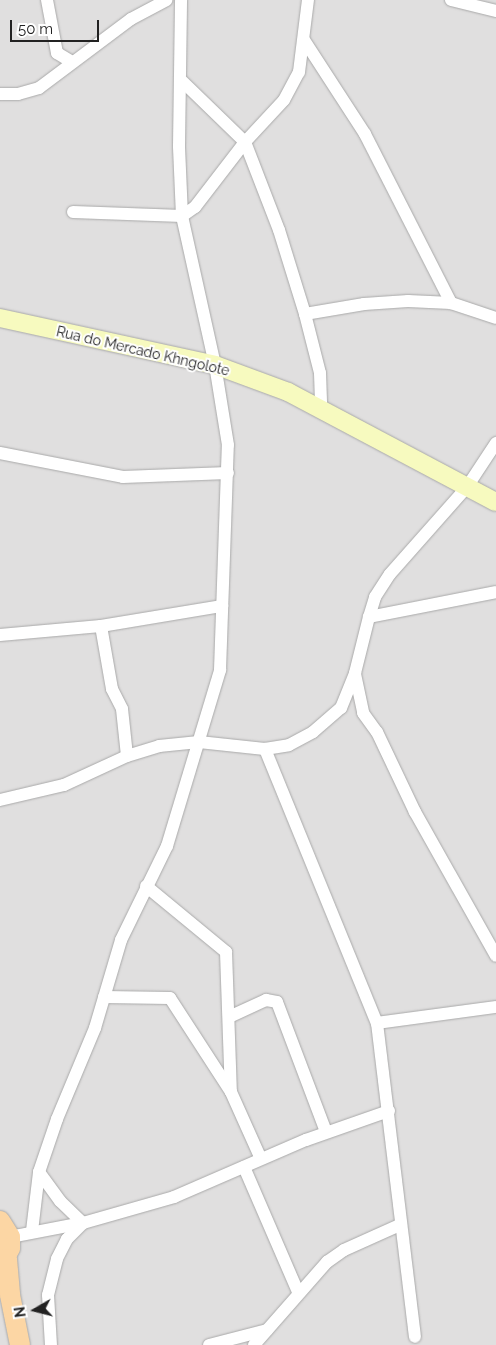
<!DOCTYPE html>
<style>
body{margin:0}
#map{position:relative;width:496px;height:1345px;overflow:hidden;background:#f2efe9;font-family:Raleway,sans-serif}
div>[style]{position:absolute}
.residential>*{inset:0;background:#e0dfdf}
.roads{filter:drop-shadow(0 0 1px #a9a9a9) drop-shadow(0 0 1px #a9a9a9)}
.street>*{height:12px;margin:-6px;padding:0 6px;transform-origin:6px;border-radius:6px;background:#fff}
.secondary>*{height:18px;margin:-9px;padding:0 9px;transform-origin:9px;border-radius:9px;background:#f7fabf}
.primary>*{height:20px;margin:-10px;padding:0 10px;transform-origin:10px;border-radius:10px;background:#fcd6a4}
span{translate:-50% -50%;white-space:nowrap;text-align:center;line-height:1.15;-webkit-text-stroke:4px #fff;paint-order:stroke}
.street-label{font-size:14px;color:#222}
.north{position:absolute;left:10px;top:1285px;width:50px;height:50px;-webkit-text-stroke:4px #fff;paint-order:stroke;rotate:262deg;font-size:14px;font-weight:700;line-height:20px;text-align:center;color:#222}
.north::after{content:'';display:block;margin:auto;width:18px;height:22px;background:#222;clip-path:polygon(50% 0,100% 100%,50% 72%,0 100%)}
.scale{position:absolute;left:10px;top:20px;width:89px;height:22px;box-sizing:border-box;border:2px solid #222;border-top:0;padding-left:6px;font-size:15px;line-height:18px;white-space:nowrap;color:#222;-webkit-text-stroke:4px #fff;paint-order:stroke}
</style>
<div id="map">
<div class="residential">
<i style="clip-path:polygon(0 0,496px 0,496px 1345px,0 1345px)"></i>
</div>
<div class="roads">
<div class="street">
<i style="left:47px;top:0;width:54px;rotate:79.3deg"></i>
<i style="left:57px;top:53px;width:17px;rotate:31deg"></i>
<i style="left:451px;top:0;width:46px;rotate:13.7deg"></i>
<i style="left:304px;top:40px;width:112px;rotate:57deg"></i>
<i style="left:365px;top:134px;width:190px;rotate:63deg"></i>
<i style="left:182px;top:81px;width:88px;rotate:44.1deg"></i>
<i style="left:245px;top:142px;width:94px;rotate:68.9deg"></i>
<i style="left:279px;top:230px;width:88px;rotate:72.8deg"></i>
<i style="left:305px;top:314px;width:61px;rotate:75.7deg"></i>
<i style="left:320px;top:373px;width:36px;rotate:88deg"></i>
<i style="left:0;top:94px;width:18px"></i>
<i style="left:18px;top:94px;width:22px;rotate:-16deg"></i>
<i style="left:39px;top:88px;width:115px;rotate:-36.9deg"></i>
<i style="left:131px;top:19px;width:40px;rotate:-28deg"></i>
<i style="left:73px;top:212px;width:109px;rotate:2.1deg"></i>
<i style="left:182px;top:216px;width:16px;rotate:-35deg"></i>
<i style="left:195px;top:207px;width:82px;rotate:-52.4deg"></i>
<i style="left:245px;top:142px;width:57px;rotate:-47.1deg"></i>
<i style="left:284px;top:100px;width:32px;rotate:-62deg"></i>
<i style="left:299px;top:72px;width:73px;rotate:-82.9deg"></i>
<i style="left:305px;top:314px;width:60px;rotate:-9.6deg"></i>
<i style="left:364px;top:304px;width:44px;rotate:-3.9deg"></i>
<i style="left:408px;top:301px;width:43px;rotate:2.7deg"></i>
<i style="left:451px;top:303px;width:47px;rotate:18.4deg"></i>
<i style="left:0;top:453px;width:125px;rotate:11deg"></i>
<i style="left:123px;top:477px;width:105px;rotate:-2.2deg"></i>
<i style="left:369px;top:617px;width:21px;rotate:-73deg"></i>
<i style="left:375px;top:597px;width:27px;rotate:-57deg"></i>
<i style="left:390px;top:574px;width:116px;rotate:-48.5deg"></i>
<i style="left:467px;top:487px;width:53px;rotate:-56.6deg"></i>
<i style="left:101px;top:626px;width:64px;rotate:80.1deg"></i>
<i style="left:112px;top:689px;width:22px;rotate:63deg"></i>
<i style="left:122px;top:709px;width:47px;rotate:83.9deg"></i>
<i style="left:0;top:635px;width:101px;rotate:-5.1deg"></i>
<i style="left:101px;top:626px;width:123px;rotate:-9.4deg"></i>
<i style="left:355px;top:674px;width:40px;rotate:78deg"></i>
<i style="left:363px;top:713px;width:24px;rotate:54deg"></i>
<i style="left:377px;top:732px;width:89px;rotate:64.6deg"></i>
<i style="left:415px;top:812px;width:165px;rotate:60.6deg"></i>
<i style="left:265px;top:749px;width:296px;rotate:67.8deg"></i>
<i style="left:377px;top:1023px;width:316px;rotate:83.1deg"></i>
<i style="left:0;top:800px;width:66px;rotate:-13.2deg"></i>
<i style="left:64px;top:785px;width:69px;rotate:-24.7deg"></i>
<i style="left:127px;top:756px;width:34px;rotate:-17deg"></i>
<i style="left:159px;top:746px;width:40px;rotate:-5.7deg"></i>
<i style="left:199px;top:742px;width:66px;rotate:6.1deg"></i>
<i style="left:265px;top:749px;width:24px;rotate:-9deg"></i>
<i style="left:289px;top:745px;width:27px;rotate:-28deg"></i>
<i style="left:313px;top:732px;width:37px;rotate:-41deg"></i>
<i style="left:341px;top:708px;width:38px;rotate:-68deg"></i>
<i style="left:355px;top:673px;width:58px;rotate:-76deg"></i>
<i style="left:369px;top:617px;width:129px;rotate:-11.1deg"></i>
<i style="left:146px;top:886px;width:104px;rotate:39.5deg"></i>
<i style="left:226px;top:952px;width:140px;rotate:88deg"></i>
<i style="left:231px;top:1092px;width:73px;rotate:65.9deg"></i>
<i style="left:104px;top:997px;width:66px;rotate:0.9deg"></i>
<i style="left:170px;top:998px;width:112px;rotate:57deg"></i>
<i style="left:229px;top:1017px;width:41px;rotate:-24.7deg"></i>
<i style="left:266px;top:1000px;width:11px;rotate:10deg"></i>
<i style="left:277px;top:1002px;width:139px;rotate:69.3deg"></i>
<i style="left:377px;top:1023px;width:120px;rotate:-7.7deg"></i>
<i style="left:244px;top:1167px;width:136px;rotate:66.6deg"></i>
<i style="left:39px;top:1172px;width:36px;rotate:54deg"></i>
<i style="left:60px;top:1201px;width:32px;rotate:44deg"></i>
<i style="left:83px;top:1223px;width:23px;rotate:135deg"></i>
<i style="left:67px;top:1239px;width:22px;rotate:117deg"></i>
<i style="left:57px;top:1259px;width:37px;rotate:104deg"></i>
<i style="left:48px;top:1295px;width:50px;rotate:86.6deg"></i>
<i style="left:32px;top:1231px;width:59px;rotate:-83.2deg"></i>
<i style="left:39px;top:1172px;width:56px;rotate:-71.2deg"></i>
<i style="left:57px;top:1119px;width:99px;rotate:-67.3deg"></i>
<i style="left:95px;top:1028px;width:92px;rotate:-73.5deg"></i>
<i style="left:121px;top:940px;width:105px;rotate:-63.9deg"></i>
<i style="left:167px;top:846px;width:184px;rotate:-73.2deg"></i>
<i style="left:220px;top:670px;width:225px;rotate:-88deg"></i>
<i style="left:228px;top:445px;width:81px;rotate:-99.2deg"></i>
<i style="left:215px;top:365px;width:153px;rotate:-102.5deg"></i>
<i style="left:182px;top:216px;width:70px;rotate:-92.5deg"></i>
<i style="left:179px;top:146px;width:146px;rotate:-89.2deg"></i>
<i style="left:10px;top:1237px;width:74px;rotate:-10.9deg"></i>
<i style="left:83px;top:1223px;width:95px;rotate:-15.9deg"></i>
<i style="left:174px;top:1197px;width:144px;rotate:-23.4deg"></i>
<i style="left:306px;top:1140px;width:88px;rotate:-19.3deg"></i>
<i style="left:209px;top:1345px;width:60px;rotate:-14.5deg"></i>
<i style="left:254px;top:1345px;width:111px;rotate:-48.7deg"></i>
<i style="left:327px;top:1262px;width:21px;rotate:-35deg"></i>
<i style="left:344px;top:1250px;width:61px;rotate:-24.1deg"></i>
</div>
<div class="secondary">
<i style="left:0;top:318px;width:220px;rotate:12.3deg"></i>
<i style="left:215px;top:365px;width:78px;rotate:20.3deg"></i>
<i style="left:288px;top:392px;width:235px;rotate:27.9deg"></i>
</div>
<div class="primary">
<i style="left:0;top:1221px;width:19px;rotate:58deg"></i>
<i style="left:10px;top:1237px;width:11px;rotate:90deg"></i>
<i style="left:10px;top:1248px;width:22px;rotate:117deg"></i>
<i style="left:7px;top:1259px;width:36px;rotate:85deg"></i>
<i style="left:10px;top:1295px;width:51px;rotate:78.7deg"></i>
</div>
</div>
<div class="street-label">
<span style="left:143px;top:351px;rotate:13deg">Rua do Mercado Khngolote</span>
</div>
<div class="north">N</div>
<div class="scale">50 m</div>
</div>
